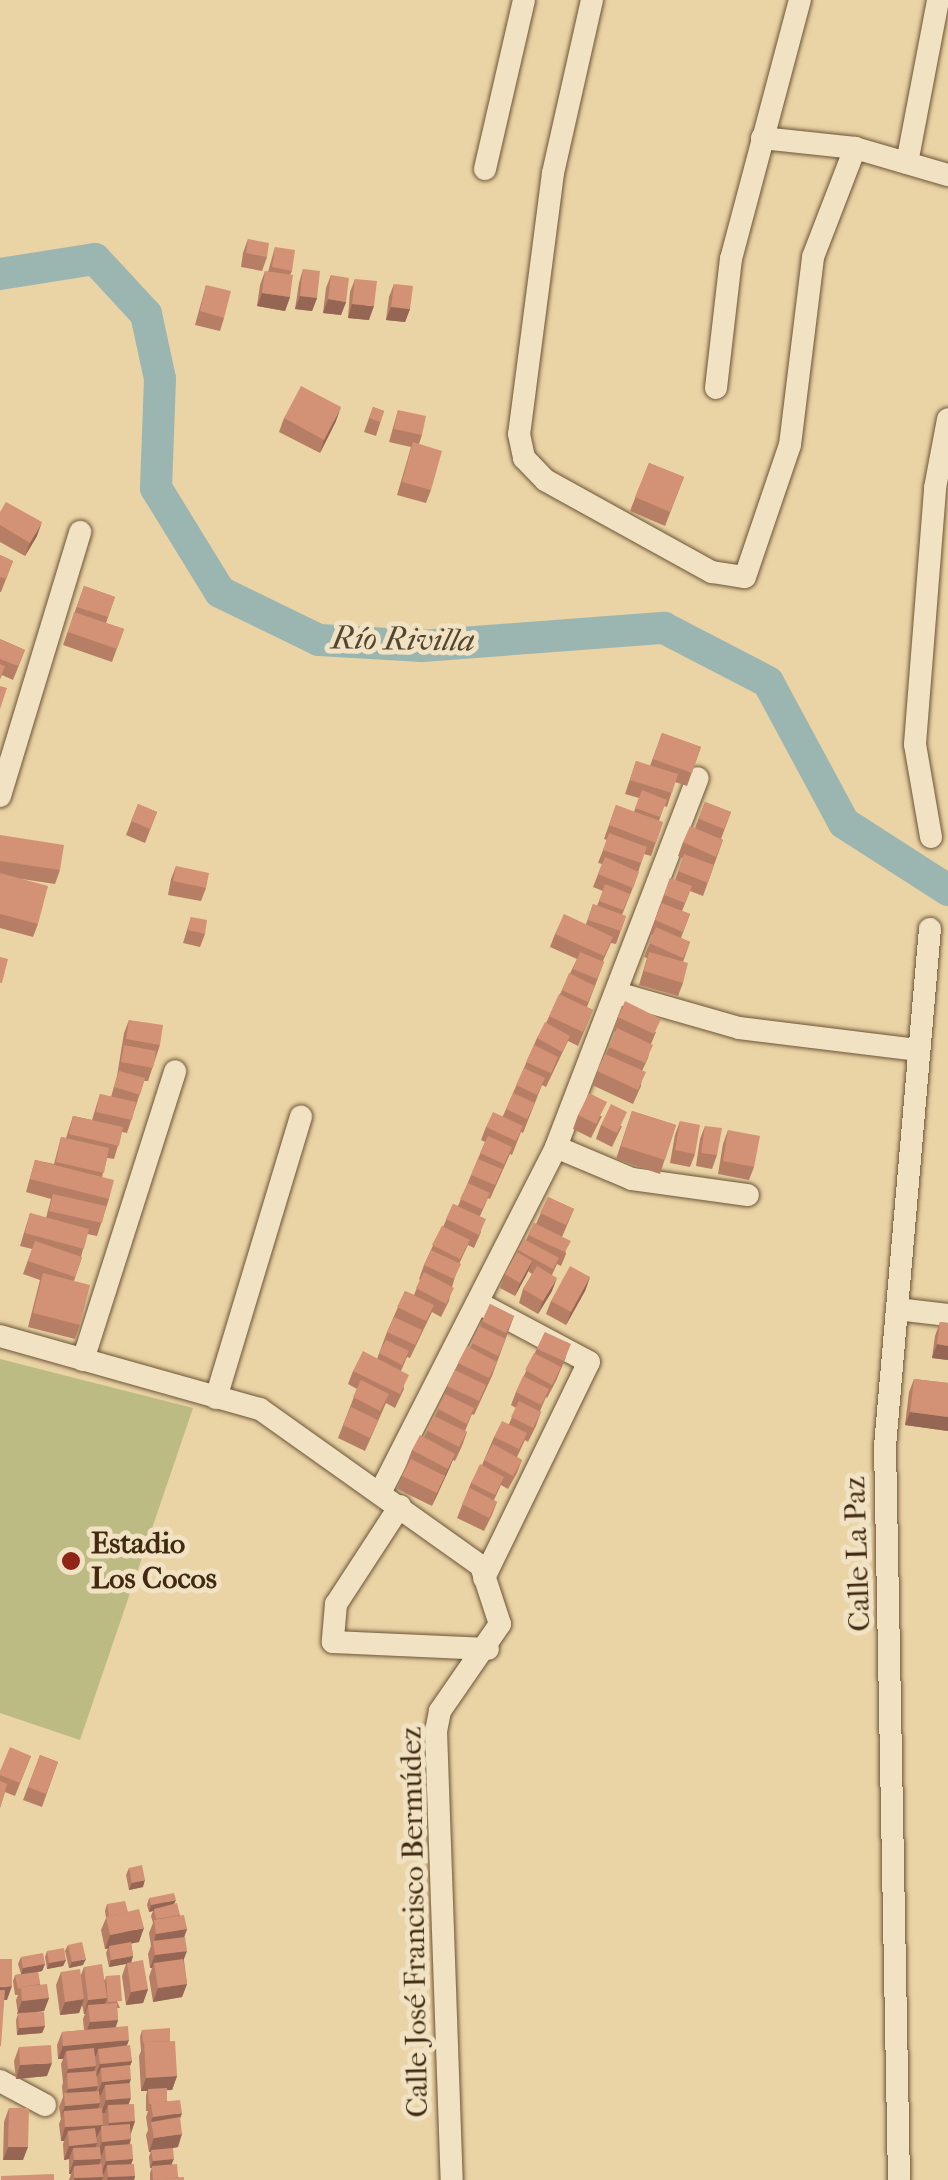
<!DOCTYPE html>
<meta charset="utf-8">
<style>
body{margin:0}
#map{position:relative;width:948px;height:2180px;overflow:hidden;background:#ead3a5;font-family:"IM FELL French Canon",serif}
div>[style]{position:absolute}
.green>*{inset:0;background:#bcbb83}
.river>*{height:32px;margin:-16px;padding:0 16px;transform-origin:16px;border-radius:16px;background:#9bb6b1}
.roads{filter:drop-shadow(0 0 2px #6b5435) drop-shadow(0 0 2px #6b5435)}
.minor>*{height:22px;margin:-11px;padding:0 11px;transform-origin:11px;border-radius:11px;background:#f1e2c4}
.wall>*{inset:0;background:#b57e65}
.shaded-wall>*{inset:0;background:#946653}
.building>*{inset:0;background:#d39276}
.dots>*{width:28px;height:28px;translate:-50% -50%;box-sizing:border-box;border:5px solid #f1e2c4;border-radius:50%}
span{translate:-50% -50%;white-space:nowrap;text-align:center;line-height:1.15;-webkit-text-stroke:10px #f1e2c4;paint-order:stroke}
.poi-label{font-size:30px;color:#412a10;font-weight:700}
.left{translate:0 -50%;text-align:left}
.street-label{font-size:30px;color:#412a10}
.water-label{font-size:32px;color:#534630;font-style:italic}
</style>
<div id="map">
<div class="green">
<i style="clip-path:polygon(0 1359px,193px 1408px,80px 1740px,0 1713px)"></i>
</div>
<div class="river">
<i style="left:0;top:274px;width:96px;rotate:-9deg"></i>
<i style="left:95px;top:259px;width:75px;rotate:47.2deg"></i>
<i style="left:146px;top:314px;width:66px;rotate:77.8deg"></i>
<i style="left:160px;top:379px;width:109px;rotate:92.1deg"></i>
<i style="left:156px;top:488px;width:122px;rotate:58.4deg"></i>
<i style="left:220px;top:592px;width:110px;rotate:25.9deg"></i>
<i style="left:319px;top:640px;width:103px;rotate:3.3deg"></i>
<i style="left:422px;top:646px;width:243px;rotate:-4.3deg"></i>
<i style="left:664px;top:628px;width:117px;rotate:27.4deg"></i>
<i style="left:768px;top:682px;width:160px;rotate:61.7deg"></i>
<i style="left:844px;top:823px;width:124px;rotate:32.8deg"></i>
</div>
<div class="roads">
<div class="minor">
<i style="left:592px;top:0;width:177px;rotate:102.7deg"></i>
<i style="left:553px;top:173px;width:263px;rotate:97.4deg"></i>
<i style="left:519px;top:434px;width:25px;rotate:78deg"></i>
<i style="left:524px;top:458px;width:30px;rotate:46deg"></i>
<i style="left:545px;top:480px;width:191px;rotate:28.9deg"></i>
<i style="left:712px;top:572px;width:33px;rotate:9deg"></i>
<i style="left:745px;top:577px;width:139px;rotate:-71.2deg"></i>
<i style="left:790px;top:445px;width:189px;rotate:-83deg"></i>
<i style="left:813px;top:257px;width:117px;rotate:-68.9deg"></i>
<i style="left:762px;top:138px;width:94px;rotate:6.1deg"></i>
<i style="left:855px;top:148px;width:97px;rotate:16.2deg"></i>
<i style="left:907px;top:163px;width:166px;rotate:-79.2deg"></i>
<i style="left:485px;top:169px;width:173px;rotate:-77deg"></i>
<i style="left:716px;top:388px;width:130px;rotate:-83.4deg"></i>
<i style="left:731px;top:259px;width:268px;rotate:-75.1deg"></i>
<i style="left:0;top:796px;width:276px;rotate:-73.1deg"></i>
<i style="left:931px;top:837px;width:94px;rotate:-99.8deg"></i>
<i style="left:915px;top:744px;width:257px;rotate:-85.5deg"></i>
<i style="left:935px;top:488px;width:70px;rotate:-79.3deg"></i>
<i style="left:617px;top:993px;width:127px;rotate:16deg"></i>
<i style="left:739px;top:1028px;width:181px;rotate:7deg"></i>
<i style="left:556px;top:1147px;width:82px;rotate:22.8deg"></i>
<i style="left:632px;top:1179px;width:117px;rotate:7.9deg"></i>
<i style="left:897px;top:1309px;width:51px;rotate:6.7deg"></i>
<i style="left:0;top:1336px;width:270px;rotate:15.7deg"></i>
<i style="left:260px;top:1409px;width:271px;rotate:35.4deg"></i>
<i style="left:481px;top:1566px;width:61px;rotate:71.9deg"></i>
<i style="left:500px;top:1624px;width:106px;rotate:124.6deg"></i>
<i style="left:440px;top:1711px;width:20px;rotate:101deg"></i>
<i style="left:436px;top:1731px;width:449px;rotate:88deg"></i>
<i style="left:83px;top:1360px;width:303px;rotate:-72.3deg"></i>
<i style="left:216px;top:1398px;width:294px;rotate:-73.2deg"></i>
<i style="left:381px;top:1491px;width:386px;rotate:-63deg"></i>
<i style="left:556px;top:1147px;width:395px;rotate:-69deg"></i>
<i style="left:400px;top:1506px;width:117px;rotate:123.1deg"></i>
<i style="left:336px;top:1604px;width:38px;rotate:95deg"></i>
<i style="left:333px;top:1642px;width:155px;rotate:2.6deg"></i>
<i style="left:484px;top:1578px;width:240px;rotate:-64.1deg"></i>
<i style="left:589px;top:1362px;width:115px;rotate:-151.9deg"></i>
<i style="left:0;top:2081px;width:51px;rotate:28.1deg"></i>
<i style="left:899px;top:2180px;width:734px;rotate:-91.09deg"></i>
<i style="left:885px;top:1446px;width:519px;rotate:-85.03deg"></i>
</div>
</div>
<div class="wall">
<i style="clip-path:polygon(248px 239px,267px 257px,262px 271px,241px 267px,243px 253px)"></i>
<i style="clip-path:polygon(275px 247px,292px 271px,290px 275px,290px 297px,285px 311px,257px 306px,260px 285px,265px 271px,268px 272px)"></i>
<i style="clip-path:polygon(303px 269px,317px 298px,312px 311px,295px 309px,299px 283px)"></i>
<i style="clip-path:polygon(331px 275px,346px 302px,341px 315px,323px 313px,326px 288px)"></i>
<i style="clip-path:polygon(355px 279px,369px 320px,348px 318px,350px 292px)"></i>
<i style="clip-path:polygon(394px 284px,410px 309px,405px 322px,386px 320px,389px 297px)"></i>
<i style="clip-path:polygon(206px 285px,224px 318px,220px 331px,195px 325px)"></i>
<i style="clip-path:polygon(373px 407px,384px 411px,376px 436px,364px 432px)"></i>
<i style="clip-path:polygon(398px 410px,422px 435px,419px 444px,431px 490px,426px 503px,397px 495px,411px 447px,389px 442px)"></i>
<i style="clip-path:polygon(284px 418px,336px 421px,320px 453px,279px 432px)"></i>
<i style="clip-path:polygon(649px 463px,684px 477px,665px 526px,630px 511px)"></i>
<i style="clip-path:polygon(0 512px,37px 536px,25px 556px,0 542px)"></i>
<i style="clip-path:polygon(0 555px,13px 561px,1px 592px,0 592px)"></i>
<i style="clip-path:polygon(84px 586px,115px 597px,106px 623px,124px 629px,112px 662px,63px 645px)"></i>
<i style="clip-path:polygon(0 639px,25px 650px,13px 680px,2px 675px,0 679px)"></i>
<i style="clip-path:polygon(662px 733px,701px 747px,687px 786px,675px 782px,667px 807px,664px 806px,659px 821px,663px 822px,651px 856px,644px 854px,634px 885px,622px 915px,626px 916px,616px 944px,611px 943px,603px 961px,604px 962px,587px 1007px,593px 1010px,578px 1046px,568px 1041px,546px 1087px,542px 1085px,523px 1133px,521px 1132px,512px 1155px,510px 1154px,490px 1199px,488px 1198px,480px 1216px,481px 1232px,474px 1248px,468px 1245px,459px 1264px,452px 1287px,449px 1301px,441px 1317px,432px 1312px,410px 1358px,407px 1357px,401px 1371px,404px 1389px,395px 1408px,386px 1403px,365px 1451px,338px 1438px,357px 1389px,348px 1384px,353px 1371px,377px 1359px,387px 1332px,405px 1291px,414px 1295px,420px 1280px,419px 1279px,424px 1265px,442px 1226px,443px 1227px,453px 1204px,458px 1206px,485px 1142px,481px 1140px,486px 1127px,503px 1116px,537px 1038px,546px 1023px,577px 959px,550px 947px,555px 934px,586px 924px,593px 904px,597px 906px,603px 891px,593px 887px,602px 864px,598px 863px,607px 840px,604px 839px,616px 805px,634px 812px,639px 798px,625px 794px,636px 761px,650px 766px)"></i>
<i style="clip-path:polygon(705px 802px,731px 812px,721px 839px,723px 840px,703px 896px,690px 891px,682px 911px,690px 914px,681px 938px,690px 942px,683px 962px,683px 983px,678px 996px,639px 985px,647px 958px,644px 957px,653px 935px,650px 934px,659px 908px,670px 878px,675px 880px,683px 858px,678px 856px,683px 842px,695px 828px)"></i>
<i style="clip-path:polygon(138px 804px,157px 812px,145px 843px,126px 835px)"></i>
<i style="clip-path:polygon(0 835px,60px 870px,55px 884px,22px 879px,38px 924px,33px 937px,0 928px)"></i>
<i style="clip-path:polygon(176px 866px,206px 888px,201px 901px,168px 895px,171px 879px)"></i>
<i style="clip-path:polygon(191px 917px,205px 934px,200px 947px,183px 943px)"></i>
<i style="clip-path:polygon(618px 1017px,656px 1032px,651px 1044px,648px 1058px,642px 1071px,641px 1086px,633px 1104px,592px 1085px,616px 1032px,613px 1031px)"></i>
<i style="clip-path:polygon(129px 1020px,160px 1045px,148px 1081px,144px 1081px,127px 1133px,122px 1132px,114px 1159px,107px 1158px,102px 1177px,109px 1199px,97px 1236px,87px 1234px,81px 1257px,82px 1257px,74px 1281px,80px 1325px,75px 1339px,28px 1327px,40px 1280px,23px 1274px,32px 1249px,20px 1246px,30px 1213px,46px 1218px,51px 1199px,26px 1192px,35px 1160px,54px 1164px,61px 1137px,66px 1138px,73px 1116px,92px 1120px,100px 1094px,111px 1097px,117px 1076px,124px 1033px)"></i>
<i style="clip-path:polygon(632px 1111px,676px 1125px,660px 1174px,616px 1159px)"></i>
<i style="clip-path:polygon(578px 1115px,602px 1116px,591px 1138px,573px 1129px)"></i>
<i style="clip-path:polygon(680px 1121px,695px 1154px,690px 1167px,670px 1163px,675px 1135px)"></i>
<i style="clip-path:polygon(601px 1125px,622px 1126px,612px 1147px,596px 1139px)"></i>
<i style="clip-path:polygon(705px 1126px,717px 1155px,712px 1169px,696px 1166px,700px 1139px)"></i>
<i style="clip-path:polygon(728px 1130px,754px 1167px,749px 1180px,718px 1174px,723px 1144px)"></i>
<i style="clip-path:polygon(548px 1197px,574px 1209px,562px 1237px,566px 1254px,561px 1266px,557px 1264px,552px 1275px,552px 1291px,538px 1314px,519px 1303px,523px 1289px,532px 1274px,528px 1271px,515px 1296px,500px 1288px,505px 1274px,524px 1239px,526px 1240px,534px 1223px,536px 1224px)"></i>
<i style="clip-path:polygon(590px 1277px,585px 1291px,566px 1325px,546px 1314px,551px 1301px)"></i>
<i style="clip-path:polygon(490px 1304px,514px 1316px,492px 1376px,474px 1415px,472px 1414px,465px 1431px,467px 1432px,462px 1446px,455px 1461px,453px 1460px,432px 1506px,397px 1489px,412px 1450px,424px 1437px,435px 1416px,455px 1370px,470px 1348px)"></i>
<i style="clip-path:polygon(940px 1322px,948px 1323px,948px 1360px,932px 1358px,935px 1336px)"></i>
<i style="clip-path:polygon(545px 1332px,566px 1357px,556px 1381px,547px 1398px,546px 1397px,540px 1411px,541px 1412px,536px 1426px,528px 1442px,525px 1440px,517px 1457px,522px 1460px,517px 1473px,508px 1489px,501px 1485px,494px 1500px,497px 1502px,492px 1515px,484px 1531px,457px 1518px,471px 1483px,482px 1465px,494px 1437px,509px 1424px,516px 1408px,511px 1405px,516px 1392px)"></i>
<i style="clip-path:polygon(914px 1379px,948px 1383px,948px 1431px,905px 1425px,909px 1392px)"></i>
<i style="clip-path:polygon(40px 1755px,58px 1762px,42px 1807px,23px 1800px)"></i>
<i style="clip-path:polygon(31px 1756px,15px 1796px,5px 1792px,0 1808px,0 1771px)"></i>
<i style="clip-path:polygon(129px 1868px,143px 1887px,129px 1890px,126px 1875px)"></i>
<i style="clip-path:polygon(149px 1898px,174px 1904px,187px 1929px,184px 1937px,184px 1960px,187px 1984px,182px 1997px,153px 2002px,149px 1977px,152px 1968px,150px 1968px,148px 1954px,151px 1946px,149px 1933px,153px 1923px,151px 1916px,153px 1911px,149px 1912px,147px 1905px)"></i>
<i style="clip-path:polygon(107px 1904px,128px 1912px,139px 1942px,131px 1943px,133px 1956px,131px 1962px,148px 1989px,143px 2003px,126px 2005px,122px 1976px,126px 1964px,109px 1967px,106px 1953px,108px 1948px,105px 1949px,101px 1930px,106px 1918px,105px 1911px)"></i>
<i style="clip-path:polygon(68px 1945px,83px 1965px,69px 1968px,65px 1951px)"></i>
<i style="clip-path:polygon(47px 1951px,66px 1960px,63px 1966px,47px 1969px,45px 1957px)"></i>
<i style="clip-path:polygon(21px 1957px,45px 1964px,42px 1971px,38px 1972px,40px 1984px,49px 1998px,44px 2011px,37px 2012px,45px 2026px,42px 2033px,17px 2035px,16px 2020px,18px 2014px,16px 2000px,18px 1995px,15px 1995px,13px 1981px,15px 1975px,21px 1974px,18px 1964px)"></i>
<i style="clip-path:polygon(84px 1967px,105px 1980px,106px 1976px,120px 2008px,117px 2008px,118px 2020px,116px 2027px,127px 2046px,132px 2061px,130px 2065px,129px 2104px,135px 2121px,131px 2134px,130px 2144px,133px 2159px,131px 2165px,135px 2176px,134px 2180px,102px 2180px,104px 2174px,102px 2180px,69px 2180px,71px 2174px,69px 2174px,69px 2159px,64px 2160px,63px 2144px,64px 2141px,61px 2141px,59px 2124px,61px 2119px,59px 2107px,63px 2097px,62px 2087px,63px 2082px,61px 2064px,63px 2059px,58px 2059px,57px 2045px,62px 2032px,84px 2030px,83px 2019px,85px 2014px,84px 2014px,82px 2005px,79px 2013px,60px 2015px,56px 1985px,61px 1972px,81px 1975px)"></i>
<i style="clip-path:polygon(142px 2030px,170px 2041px,177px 2076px,172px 2090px,167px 2090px,167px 2101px,180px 2118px,178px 2147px,173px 2148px,172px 2165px,178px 2177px,184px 2180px,150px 2180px,150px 2173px,152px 2167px,150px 2168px,149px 2157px,151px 2151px,149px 2152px,146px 2135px,148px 2130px,146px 2117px,148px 2111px,146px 2111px,146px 2096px,147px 2091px,141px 2091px,139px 2056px,141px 2051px,140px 2037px)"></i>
<i style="clip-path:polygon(19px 2047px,47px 2076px,16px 2079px,14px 2061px)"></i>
<i style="clip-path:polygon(9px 2108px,23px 2160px,3px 2160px,4px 2122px)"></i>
</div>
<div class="shaded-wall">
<i style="clip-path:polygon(262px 293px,290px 297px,285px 311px,257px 306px)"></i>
<i style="clip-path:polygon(300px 296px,317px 298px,312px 311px,295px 309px)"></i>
<i style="clip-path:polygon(328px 299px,346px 302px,341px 315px,323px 313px)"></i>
<i style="clip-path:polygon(352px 304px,374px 306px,369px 320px,348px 318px)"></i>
<i style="clip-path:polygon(391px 307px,410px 309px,405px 322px,386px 320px)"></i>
<i style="clip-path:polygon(341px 407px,336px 421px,320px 453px,324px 440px)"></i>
<i style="clip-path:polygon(42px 522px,37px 536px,25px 556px,30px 543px)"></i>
<i style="clip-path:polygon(532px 1261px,527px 1274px,515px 1296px,520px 1283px)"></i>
<i style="clip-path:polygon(590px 1277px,585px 1291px,566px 1325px,571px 1312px)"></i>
<i style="clip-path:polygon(557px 1278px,552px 1291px,538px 1314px,543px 1301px)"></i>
<i style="clip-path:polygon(937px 1344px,948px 1346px,948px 1360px,932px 1358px)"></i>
<i style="clip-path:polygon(910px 1412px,948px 1417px,948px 1431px,905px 1425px)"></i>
<i style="clip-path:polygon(455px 1454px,450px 1467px,432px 1506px,437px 1493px)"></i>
<i style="clip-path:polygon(145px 1880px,143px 1887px,129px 1890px,132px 1883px)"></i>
<i style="clip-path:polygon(176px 1900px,173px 1906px,149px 1912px,151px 1905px)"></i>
<i style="clip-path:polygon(144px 1928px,139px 1942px,105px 1949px,110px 1935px)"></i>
<i style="clip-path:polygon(187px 1929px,182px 1943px,154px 1942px,156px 1934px)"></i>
<i style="clip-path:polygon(187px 1951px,182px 1964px,154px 1963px,152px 1968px,150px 1968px,155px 1955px)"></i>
<i style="clip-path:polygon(133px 1956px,131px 1963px,109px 1967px,111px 1960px)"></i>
<i style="clip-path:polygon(86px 1959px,83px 1965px,69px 1968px,72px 1962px)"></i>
<i style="clip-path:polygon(66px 1960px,63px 1966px,47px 1969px,49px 1963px)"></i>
<i style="clip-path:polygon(45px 1964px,42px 1971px,21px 1975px,23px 1968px)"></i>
<i style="clip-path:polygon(187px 1984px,182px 1997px,153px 2002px,158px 1988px)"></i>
<i style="clip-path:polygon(12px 1986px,7px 2000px,0 2000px,0 1987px)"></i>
<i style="clip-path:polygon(148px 1989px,143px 2003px,126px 2005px,131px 1992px)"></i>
<i style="clip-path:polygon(49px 1998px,44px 2011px,17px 2014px,22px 2001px)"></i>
<i style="clip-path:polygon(107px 1998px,102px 2012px,88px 2005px,85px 2014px,84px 2014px,88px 2000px)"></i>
<i style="clip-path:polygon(84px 1999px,79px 2013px,60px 2015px,65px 2002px)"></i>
<i style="clip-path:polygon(118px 2020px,113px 2033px,85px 2035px,90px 2022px)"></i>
<i style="clip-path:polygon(45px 2026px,42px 2033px,17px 2035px,19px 2028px)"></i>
<i style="clip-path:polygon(129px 2040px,124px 2053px,98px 2049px,96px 2056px,66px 2051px,63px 2059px,58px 2059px,63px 2046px)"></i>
<i style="clip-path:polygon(132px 2061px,127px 2074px,101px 2068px,97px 2077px,95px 2077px,100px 2064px)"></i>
<i style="clip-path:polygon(52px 2063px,47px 2076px,16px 2079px,20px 2065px)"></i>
<i style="clip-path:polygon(96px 2066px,91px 2079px,67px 2073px,63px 2082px,68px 2069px)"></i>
<i style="clip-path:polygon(177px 2076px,172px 2090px,141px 2091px,146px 2078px)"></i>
<i style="clip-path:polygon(131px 2079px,126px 2093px,105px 2085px,101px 2095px,97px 2095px,102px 2082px)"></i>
<i style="clip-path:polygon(98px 2086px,93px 2100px,64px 2098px,68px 2089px)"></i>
<i style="clip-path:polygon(131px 2098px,126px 2111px,108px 2105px,105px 2113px,101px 2113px,106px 2100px)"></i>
<i style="clip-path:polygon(100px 2103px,95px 2117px,64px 2111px,60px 2119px,65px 2106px)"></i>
<i style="clip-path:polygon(182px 2113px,177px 2127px,151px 2122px,153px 2117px)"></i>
<i style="clip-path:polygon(135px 2121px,130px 2134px,104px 2136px,109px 2123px)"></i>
<i style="clip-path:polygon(103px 2125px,96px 2138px,68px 2131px,64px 2141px,61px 2141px,65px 2127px)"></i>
<i style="clip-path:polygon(182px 2134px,178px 2147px,149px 2152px,154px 2138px)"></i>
<i style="clip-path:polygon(131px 2139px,126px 2153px,105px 2146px,102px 2155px,97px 2155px,102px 2142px)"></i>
<i style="clip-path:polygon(97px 2143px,92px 2157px,73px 2148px,69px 2159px,64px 2160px,69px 2146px)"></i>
<i style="clip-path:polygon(8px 2147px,28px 2147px,23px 2160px,3px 2160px)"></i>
<i style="clip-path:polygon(101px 2159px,96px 2173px,74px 2166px,71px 2174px,69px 2174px,74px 2160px)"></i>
<i style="clip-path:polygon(133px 2159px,128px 2172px,107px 2165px,104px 2174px,101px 2174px,106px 2161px)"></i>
<i style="clip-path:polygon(174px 2159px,171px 2165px,150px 2168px,153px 2161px)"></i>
<i style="clip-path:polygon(135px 2176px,134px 2180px,107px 2180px,108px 2177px)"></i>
<i style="clip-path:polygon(103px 2177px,102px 2180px,74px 2180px,74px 2178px)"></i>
</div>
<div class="building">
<i style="clip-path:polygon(248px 239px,269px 243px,267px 257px,246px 253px)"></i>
<i style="clip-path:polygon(275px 247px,295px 250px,292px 271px,272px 267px)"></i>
<i style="clip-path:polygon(303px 269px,320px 271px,317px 298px,300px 296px)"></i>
<i style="clip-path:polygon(265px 271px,293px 275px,290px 297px,262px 293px)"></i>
<i style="clip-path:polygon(331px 275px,349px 278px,346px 302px,328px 299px)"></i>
<i style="clip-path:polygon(355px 279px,377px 281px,374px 306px,352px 304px)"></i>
<i style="clip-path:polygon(394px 284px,413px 286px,410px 309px,391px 307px)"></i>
<i style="clip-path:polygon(206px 285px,231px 291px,224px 318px,200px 311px)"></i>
<i style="clip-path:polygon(301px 386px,341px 407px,324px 440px,284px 418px)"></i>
<i style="clip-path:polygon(373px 407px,384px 411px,380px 422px,369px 418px)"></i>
<i style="clip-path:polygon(398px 410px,426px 416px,422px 435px,394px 429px)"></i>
<i style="clip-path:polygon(413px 442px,442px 451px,431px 490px,402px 482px)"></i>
<i style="clip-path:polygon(649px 463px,684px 477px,670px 512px,635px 497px)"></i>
<i style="clip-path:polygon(6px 502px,42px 522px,30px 543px,0 525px,0 512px)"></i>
<i style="clip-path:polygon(0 555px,13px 561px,6px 579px,0 577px)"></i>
<i style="clip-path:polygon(84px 586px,115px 597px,108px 617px,77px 607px)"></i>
<i style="clip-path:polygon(74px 612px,124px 629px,117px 649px,68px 632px)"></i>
<i style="clip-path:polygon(0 639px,25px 650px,18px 666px,0 659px)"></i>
<i style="clip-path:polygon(0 664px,5px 666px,0 679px)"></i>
<i style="clip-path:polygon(0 686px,7px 688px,0 709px)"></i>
<i style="clip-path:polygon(662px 733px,701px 747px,692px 773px,653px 759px)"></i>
<i style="clip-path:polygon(636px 761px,678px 774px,672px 793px,630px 780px)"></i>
<i style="clip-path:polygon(642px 790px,667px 800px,660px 817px,635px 808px)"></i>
<i style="clip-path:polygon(705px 802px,731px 812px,724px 829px,699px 819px)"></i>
<i style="clip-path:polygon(138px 804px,157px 812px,150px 829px,131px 821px)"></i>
<i style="clip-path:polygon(616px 805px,663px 822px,656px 843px,609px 825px)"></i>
<i style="clip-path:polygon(690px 826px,723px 840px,716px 857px,683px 842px)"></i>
<i style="clip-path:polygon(609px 833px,647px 847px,641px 863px,603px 850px)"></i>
<i style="clip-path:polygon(0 835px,64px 845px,60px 870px,0 861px)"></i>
<i style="clip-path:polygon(684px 854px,714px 865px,708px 883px,678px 871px)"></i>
<i style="clip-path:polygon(605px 857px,639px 872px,633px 888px,598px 874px)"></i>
<i style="clip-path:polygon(176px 866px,209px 873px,206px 888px,173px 881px)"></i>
<i style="clip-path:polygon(0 873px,48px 886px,38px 924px,0 914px)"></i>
<i style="clip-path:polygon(670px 878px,692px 886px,685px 903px,664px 895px)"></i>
<i style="clip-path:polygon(605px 884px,630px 894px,623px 910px,599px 901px)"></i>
<i style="clip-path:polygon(662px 903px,690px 914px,683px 932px,655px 920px)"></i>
<i style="clip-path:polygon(593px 904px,626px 916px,621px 931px,588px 920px)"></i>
<i style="clip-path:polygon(564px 914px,613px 937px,604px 956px,555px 934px)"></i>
<i style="clip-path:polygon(191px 917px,207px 920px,205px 934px,188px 930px)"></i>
<i style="clip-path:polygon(656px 927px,690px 942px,683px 958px,649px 943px)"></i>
<i style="clip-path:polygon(580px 952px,604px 962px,597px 979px,573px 969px)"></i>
<i style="clip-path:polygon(649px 952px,688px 963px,683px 983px,644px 971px)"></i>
<i style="clip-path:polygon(0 957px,8px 959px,2px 983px,0 983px)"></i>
<i style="clip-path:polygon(569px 973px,595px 986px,588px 1002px,562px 990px)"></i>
<i style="clip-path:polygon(559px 994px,593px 1010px,583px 1032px,549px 1016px)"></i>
<i style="clip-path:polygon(625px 1001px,661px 1019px,654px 1034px,618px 1017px)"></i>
<i style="clip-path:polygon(129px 1020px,163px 1025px,160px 1045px,126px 1039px)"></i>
<i style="clip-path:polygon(545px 1022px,570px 1036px,562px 1052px,537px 1038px)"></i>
<i style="clip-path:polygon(617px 1028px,653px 1045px,645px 1063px,609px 1047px)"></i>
<i style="clip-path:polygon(124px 1045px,156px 1051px,153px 1068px,121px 1062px)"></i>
<i style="clip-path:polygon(534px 1045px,558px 1057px,551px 1073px,526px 1062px)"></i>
<i style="clip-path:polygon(605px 1054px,646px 1072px,638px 1090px,597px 1071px)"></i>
<i style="clip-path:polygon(524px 1068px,545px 1078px,537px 1095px,516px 1085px)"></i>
<i style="clip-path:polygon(119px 1071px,145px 1078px,140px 1095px,114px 1087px)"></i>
<i style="clip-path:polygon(513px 1093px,535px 1103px,527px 1119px,506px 1109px)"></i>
<i style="clip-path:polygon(589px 1093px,607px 1102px,596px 1124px,578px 1115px)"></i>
<i style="clip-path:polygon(100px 1094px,136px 1102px,132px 1120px,96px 1112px)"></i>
<i style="clip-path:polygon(611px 1104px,627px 1112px,617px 1133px,601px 1125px)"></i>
<i style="clip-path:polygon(632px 1111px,676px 1125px,665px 1160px,621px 1146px)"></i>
<i style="clip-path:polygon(493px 1112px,523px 1126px,516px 1141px,486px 1127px)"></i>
<i style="clip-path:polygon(73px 1116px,123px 1127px,119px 1146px,69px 1134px)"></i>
<i style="clip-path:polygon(680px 1121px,700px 1125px,695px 1154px,675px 1150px)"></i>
<i style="clip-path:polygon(705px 1126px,722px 1128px,717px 1155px,701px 1153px)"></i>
<i style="clip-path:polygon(728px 1130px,760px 1136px,754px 1167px,723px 1161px)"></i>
<i style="clip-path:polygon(488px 1136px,512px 1147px,504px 1164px,480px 1153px)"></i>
<i style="clip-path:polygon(61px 1137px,109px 1148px,104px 1173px,56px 1162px)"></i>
<i style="clip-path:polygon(478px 1159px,502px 1169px,495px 1185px,471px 1175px)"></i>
<i style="clip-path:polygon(35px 1160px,114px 1180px,109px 1199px,30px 1179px)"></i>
<i style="clip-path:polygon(468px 1183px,490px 1193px,482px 1209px,460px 1199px)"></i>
<i style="clip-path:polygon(53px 1194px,106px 1206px,102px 1223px,49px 1211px)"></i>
<i style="clip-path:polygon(548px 1197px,574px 1209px,566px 1225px,540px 1213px)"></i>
<i style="clip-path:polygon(453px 1204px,486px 1219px,479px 1235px,446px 1219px)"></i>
<i style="clip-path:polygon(30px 1213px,89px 1229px,84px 1249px,25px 1233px)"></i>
<i style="clip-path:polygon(534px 1223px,571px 1241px,565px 1252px,528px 1235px)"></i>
<i style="clip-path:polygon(442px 1226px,470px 1240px,460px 1259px,432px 1245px)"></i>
<i style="clip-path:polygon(524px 1239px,559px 1258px,553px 1269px,518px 1250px)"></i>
<i style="clip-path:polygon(35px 1241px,82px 1257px,75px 1277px,28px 1261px)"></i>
<i style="clip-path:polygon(431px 1250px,461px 1264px,454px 1279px,424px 1265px)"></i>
<i style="clip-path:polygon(517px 1252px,532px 1261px,520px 1283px,505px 1274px)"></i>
<i style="clip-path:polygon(537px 1266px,557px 1278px,543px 1301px,523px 1289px)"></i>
<i style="clip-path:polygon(570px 1266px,590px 1277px,571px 1312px,551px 1301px)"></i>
<i style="clip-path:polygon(424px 1272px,454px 1288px,446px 1304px,416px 1288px)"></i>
<i style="clip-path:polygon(43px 1273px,90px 1285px,80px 1325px,33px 1313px)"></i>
<i style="clip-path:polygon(405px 1291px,434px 1305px,426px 1321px,397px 1307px)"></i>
<i style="clip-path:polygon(490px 1304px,514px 1316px,506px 1333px,482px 1321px)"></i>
<i style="clip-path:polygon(394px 1317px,422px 1330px,415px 1345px,387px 1332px)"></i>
<i style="clip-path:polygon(940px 1322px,948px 1323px,948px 1346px,937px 1344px)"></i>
<i style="clip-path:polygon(479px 1326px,506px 1339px,498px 1356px,472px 1343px)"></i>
<i style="clip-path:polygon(545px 1332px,571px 1344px,564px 1361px,537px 1349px)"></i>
<i style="clip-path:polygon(386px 1340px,409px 1351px,402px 1365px,379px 1353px)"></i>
<i style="clip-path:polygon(467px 1346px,497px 1362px,489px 1378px,458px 1363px)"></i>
<i style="clip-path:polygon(363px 1351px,409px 1375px,400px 1394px,353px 1371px)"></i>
<i style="clip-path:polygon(534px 1353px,561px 1367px,552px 1385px,525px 1370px)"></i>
<i style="clip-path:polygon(455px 1370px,486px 1385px,479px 1401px,447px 1386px)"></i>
<i style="clip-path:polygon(523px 1376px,549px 1389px,541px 1405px,516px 1392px)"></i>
<i style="clip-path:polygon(914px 1379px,948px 1383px,948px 1417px,910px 1412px)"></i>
<i style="clip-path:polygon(361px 1380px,389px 1394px,380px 1411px,353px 1397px)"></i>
<i style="clip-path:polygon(445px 1394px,474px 1408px,467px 1424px,438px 1409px)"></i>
<i style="clip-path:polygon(519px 1401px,541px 1412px,533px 1428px,511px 1417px)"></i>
<i style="clip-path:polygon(351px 1407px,378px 1420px,370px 1438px,343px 1425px)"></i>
<i style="clip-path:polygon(434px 1416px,467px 1432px,459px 1447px,426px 1430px)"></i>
<i style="clip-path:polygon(502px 1421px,527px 1433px,519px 1449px,494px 1437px)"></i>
<i style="clip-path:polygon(420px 1435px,455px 1454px,448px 1469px,412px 1450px)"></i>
<i style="clip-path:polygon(493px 1444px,522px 1460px,513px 1476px,484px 1460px)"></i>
<i style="clip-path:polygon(411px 1459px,445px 1476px,437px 1493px,402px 1476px)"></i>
<i style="clip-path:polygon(480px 1464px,504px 1477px,495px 1495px,471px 1483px)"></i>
<i style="clip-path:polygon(470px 1488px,497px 1502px,489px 1518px,462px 1504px)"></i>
<i style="clip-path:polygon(10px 1747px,31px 1756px,20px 1783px,0 1775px,0 1771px)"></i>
<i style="clip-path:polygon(40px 1755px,58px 1762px,46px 1794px,28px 1787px)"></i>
<i style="clip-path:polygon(0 1781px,7px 1784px,0 1808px)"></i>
<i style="clip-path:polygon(142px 1865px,145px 1880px,132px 1883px,129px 1868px)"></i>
<i style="clip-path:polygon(174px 1893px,176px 1900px,151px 1905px,149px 1898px)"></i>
<i style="clip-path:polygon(125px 1901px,128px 1912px,109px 1916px,107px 1904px)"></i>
<i style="clip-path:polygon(177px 1903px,180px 1915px,156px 1919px,154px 1909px)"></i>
<i style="clip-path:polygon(139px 1909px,144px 1928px,110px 1935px,106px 1917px)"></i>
<i style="clip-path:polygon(184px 1915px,187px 1929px,156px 1934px,154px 1920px)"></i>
<i style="clip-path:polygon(185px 1937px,187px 1951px,155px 1955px,153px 1941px)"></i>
<i style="clip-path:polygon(82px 1942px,86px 1959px,72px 1962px,68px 1945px)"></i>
<i style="clip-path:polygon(131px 1942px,133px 1956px,111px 1960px,109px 1946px)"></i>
<i style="clip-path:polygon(64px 1948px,66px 1960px,49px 1963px,47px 1951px)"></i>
<i style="clip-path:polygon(43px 1953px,45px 1964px,23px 1968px,21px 1957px)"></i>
<i style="clip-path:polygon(0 1959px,12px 1959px,12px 1986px,0 1987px)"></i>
<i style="clip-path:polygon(183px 1959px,187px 1984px,158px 1988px,154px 1963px)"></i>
<i style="clip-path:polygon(143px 1960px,148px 1989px,131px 1992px,127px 1963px)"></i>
<i style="clip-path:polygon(102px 1964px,107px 1998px,88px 2000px,84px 1967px)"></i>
<i style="clip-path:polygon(80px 1969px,84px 1999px,65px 2002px,61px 1972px)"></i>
<i style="clip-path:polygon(38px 1972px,40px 1984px,21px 1987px,21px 1988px,18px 1989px,15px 1975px)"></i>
<i style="clip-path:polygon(120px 1975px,122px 2001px,108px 2002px,106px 1976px)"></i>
<i style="clip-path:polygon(47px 1984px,49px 1998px,22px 2001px,21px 1987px)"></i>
<i style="clip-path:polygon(0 1990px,5px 1990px,1px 2046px,0 2046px)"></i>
<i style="clip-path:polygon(117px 2003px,118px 2020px,90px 2022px,88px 2005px)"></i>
<i style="clip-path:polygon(44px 2012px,45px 2026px,19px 2028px,18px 2013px)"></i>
<i style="clip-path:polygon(128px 2026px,129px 2040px,63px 2046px,62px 2032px)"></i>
<i style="clip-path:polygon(170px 2028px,170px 2041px,144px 2042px,143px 2044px,142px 2030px)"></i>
<i style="clip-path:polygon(175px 2041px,177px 2076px,146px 2078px,144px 2042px)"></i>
<i style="clip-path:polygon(51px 2045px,52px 2063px,20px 2065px,19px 2047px)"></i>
<i style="clip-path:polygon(130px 2045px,132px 2061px,100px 2064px,98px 2049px)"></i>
<i style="clip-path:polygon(94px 2048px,96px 2066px,68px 2069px,66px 2051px)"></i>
<i style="clip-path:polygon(130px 2065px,131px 2079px,102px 2082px,101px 2068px)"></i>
<i style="clip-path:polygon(96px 2071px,98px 2086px,68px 2089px,67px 2073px)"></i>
<i style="clip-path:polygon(130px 2083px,131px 2098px,106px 2100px,105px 2085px)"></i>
<i style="clip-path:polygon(167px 2088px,167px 2101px,149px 2104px,148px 2089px)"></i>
<i style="clip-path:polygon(99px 2091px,100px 2103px,65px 2106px,64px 2093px)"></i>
<i style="clip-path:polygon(180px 2100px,182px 2113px,153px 2117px,151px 2103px)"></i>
<i style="clip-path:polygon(134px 2104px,135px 2121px,109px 2123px,108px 2105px)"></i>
<i style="clip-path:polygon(9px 2108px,29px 2108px,28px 2147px,8px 2147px)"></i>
<i style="clip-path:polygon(102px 2108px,103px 2125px,65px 2127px,64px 2111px)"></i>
<i style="clip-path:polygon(180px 2117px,182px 2134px,154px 2138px,151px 2122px)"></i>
<i style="clip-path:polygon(130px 2124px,131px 2139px,102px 2142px,101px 2126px)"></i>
<i style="clip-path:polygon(95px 2128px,97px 2143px,69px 2146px,68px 2131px)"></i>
<i style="clip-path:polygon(132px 2144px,133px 2159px,106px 2161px,105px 2146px)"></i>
<i style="clip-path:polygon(100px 2147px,101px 2159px,74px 2160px,73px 2148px)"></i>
<i style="clip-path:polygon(173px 2148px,174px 2159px,153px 2161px,151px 2150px)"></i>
<i style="clip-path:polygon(102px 2164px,103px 2177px,74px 2178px,74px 2166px)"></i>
<i style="clip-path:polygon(134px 2164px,135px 2176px,108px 2177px,107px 2165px)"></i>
<i style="clip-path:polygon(177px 2164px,178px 2177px,153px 2180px,152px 2166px)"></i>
<i style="clip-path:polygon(54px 2174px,54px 2180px,1px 2180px,1px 2176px)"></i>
<i style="clip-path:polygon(184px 2177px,184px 2180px,156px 2180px,156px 2179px)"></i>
</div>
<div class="dots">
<i style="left:71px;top:1561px;background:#8f2418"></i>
</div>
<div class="poi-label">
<span class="left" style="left:91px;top:1561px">Estadio<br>Los Cocos</span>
</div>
<div class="street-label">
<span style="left:858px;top:1554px;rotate:-92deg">Calle La Paz</span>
<span style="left:415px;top:1922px;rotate:-91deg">Calle José Francisco Bermúdez</span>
</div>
<div class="water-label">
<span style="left:403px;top:640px;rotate:1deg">Río Rivilla</span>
</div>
</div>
